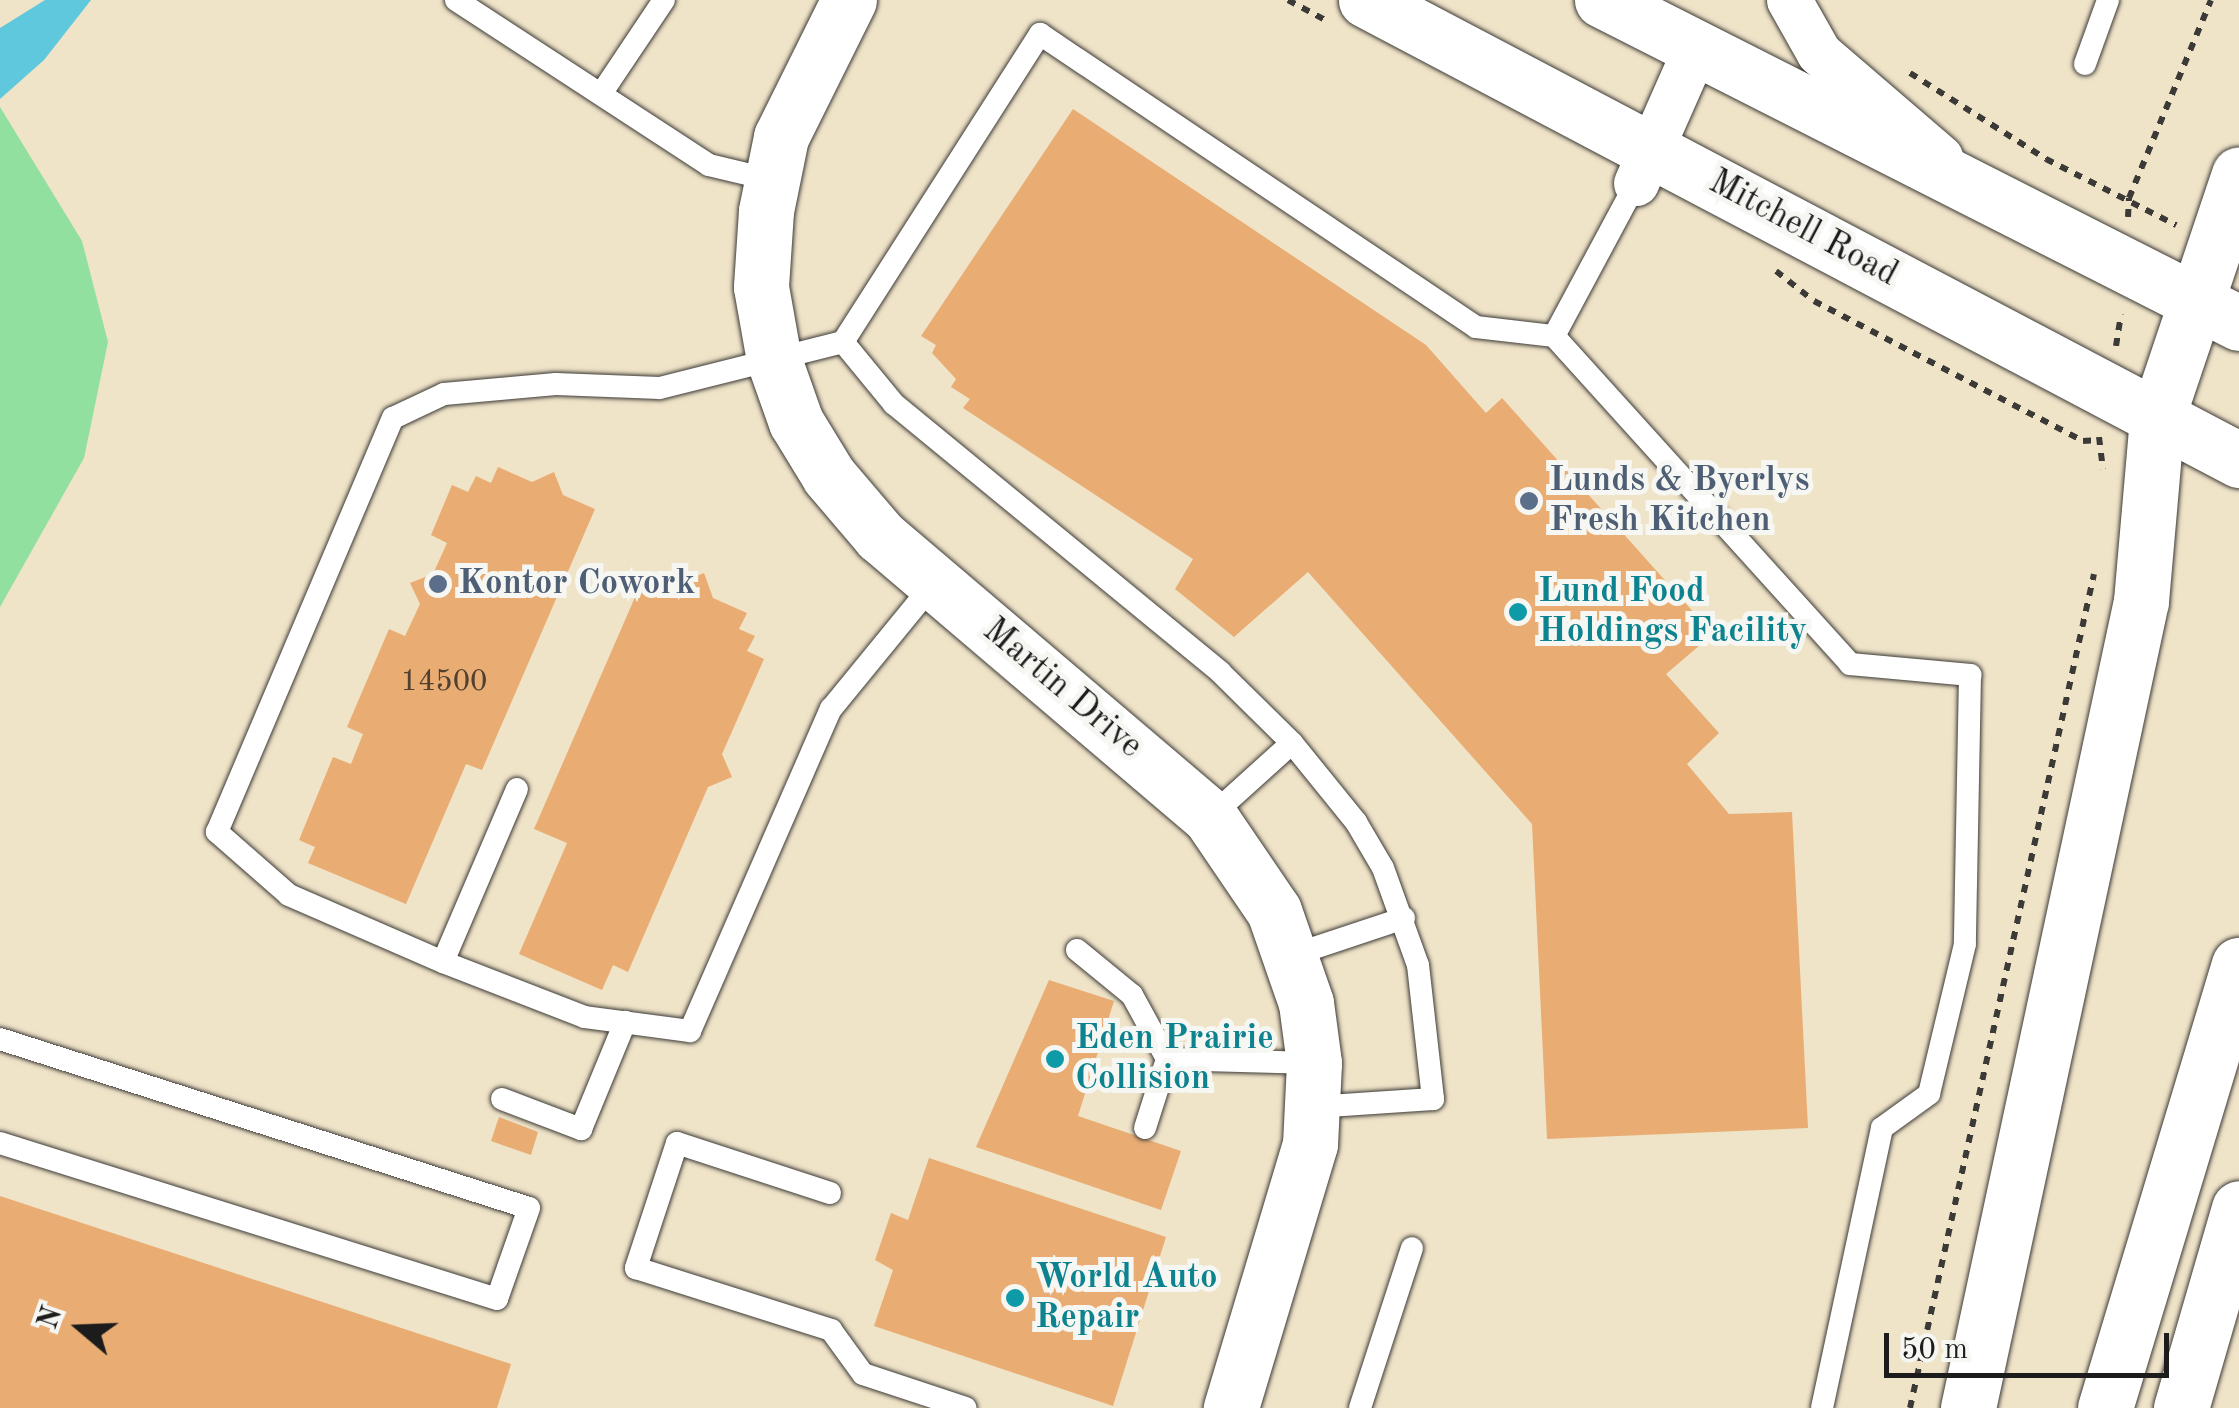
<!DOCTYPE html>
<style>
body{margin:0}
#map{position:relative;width:2239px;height:1408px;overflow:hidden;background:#efe3c8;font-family:"Old Standard TT",serif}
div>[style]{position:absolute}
.green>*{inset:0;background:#91e09f}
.water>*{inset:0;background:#60c8dc}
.building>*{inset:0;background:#e9ad74}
.path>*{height:6px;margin-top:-3px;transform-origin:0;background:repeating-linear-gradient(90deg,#3c3a36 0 8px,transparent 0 16px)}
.roads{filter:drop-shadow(0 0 2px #3c3a36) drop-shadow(0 0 2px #3c3a36)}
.lane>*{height:22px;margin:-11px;padding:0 11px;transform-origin:11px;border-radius:11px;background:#fff}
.street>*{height:45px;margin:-22.5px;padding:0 22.5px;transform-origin:22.5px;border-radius:22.5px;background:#fff}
.secondary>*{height:55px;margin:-27.5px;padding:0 27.5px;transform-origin:27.5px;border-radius:27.5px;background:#fff}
.highway>*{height:55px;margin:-27.5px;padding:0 27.5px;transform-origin:27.5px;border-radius:27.5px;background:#fff}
.dots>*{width:28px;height:28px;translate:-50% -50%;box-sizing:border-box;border:5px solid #f6f6f2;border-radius:50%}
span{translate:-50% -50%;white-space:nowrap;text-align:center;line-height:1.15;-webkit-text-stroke:10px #f6f6f2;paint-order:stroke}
.number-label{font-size:30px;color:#4f4032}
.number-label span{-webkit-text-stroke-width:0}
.street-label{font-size:35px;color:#1c1c1c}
.service-label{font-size:35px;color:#4e5e75;font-weight:700}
.left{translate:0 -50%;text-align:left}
.culture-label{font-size:35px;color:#0d838f;font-weight:700}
.north{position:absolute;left:30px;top:1278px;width:100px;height:100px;-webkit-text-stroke:8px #f6f6f2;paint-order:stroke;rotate:289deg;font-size:28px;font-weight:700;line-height:40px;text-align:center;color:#1c1c1c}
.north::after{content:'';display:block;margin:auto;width:35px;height:45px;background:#1c1c1c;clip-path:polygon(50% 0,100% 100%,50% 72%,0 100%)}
.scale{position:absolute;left:1884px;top:1333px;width:285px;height:45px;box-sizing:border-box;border:5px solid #1c1c1c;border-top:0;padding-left:12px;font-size:30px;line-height:35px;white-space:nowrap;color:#1c1c1c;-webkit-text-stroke:8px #f6f6f2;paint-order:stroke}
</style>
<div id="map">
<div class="green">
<i style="clip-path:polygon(0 107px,82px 241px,108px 342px,84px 458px,0 607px)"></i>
</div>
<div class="water">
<i style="clip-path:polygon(45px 0,91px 0,44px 60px,0 99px,0 28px)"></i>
</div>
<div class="building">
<i style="clip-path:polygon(1073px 109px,1426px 345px,1486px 413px,1502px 398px,1713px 634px,1666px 674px,1719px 733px,1687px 764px,1729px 814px,1792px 812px,1808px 1128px,1547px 1139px,1532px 824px,1308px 572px,1234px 637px,1175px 589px,1193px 559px,963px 408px,970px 399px,951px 387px,956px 379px,932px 353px,936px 345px,921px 336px)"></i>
<i style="clip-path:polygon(498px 467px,532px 482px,554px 472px,563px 495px,595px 509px,482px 770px,466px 764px,406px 904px,308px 863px,315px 847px,299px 840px,333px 757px,351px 764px,363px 734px,347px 727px,389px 629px,405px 636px,420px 604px,410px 583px,433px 574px,447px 543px,431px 535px,452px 485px,468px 492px,476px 476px,491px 483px)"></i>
<i style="clip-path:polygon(646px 572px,678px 584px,704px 573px,713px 598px,747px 613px,739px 629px,755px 636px,747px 651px,764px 659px,722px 754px,732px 777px,708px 787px,628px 972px,613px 965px,602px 990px,519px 954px,567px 843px,534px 829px)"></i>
<i style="clip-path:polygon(1049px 980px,1114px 1001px,1078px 1116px,1181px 1151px,1161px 1210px,976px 1147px)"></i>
<i style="clip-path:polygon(499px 1117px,538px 1132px,531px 1155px,491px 1141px)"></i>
<i style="clip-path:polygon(929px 1158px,1166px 1237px,1113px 1406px,874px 1326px,893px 1270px,875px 1260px,891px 1213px,908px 1220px)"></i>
<i style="clip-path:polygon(0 1196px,511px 1364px,497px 1408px,0 1408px)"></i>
</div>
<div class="path">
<i style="left:1288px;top:0;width:42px;rotate:28.4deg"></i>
<i style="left:1910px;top:73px;width:161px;rotate:32.3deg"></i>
<i style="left:2046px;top:159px;width:146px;rotate:26.9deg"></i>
<i style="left:2128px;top:217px;width:19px;rotate:-87deg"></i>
<i style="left:2129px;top:198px;width:214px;rotate:-67.5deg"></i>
<i style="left:1776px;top:271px;width:48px;rotate:38.3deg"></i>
<i style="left:1814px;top:301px;width:303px;rotate:27.5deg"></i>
<i style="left:2083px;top:441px;width:16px;rotate:-4deg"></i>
<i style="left:2116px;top:346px;width:32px;rotate:-81deg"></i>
<i style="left:2099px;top:437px;width:32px;rotate:83deg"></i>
<i style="left:1910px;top:1408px;width:854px;rotate:-77.56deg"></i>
</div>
<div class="roads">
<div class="lane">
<i style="left:456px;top:0;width:302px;rotate:33.1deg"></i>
<i style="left:709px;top:165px;width:65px;rotate:13.4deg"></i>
<i style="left:2085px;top:64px;width:68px;rotate:-70.2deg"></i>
<i style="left:601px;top:94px;width:113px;rotate:-56.2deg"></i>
<i style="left:1554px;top:336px;width:174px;rotate:-61.8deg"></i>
<i style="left:843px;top:342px;width:80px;rotate:50.6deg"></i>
<i style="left:894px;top:404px;width:422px;rotate:39.4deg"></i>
<i style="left:1220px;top:672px;width:101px;rotate:44.6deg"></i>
<i style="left:1292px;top:743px;width:102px;rotate:51deg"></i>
<i style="left:1356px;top:822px;width:53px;rotate:59.6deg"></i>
<i style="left:1383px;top:868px;width:103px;rotate:70.2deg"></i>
<i style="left:1418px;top:965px;width:135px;rotate:83.6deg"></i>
<i style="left:1433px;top:1099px;width:120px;rotate:176.2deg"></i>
<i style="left:517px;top:789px;width:188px;rotate:113.2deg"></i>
<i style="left:443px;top:962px;width:152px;rotate:21.2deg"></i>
<i style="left:585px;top:1017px;width:106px;rotate:7.6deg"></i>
<i style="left:690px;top:1031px;width:352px;rotate:-66.4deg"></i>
<i style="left:831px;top:709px;width:164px;rotate:-50.7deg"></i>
<i style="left:1210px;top:817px;width:110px;rotate:-42.1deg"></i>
<i style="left:1077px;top:950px;width:71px;rotate:39.3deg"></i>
<i style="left:1132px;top:995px;width:73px;rotate:61.3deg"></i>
<i style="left:1167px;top:1059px;width:147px;rotate:1.6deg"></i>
<i style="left:1293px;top:955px;width:117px;rotate:-18.4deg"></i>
<i style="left:443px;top:962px;width:168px;rotate:-156.5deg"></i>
<i style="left:289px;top:895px;width:96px;rotate:-138.8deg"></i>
<i style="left:217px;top:832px;width:450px;rotate:-67deg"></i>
<i style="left:393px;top:418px;width:56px;rotate:-25.2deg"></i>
<i style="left:444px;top:394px;width:112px;rotate:-5.1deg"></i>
<i style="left:556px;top:384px;width:104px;rotate:2.2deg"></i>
<i style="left:660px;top:388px;width:189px;rotate:-14.1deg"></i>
<i style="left:843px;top:342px;width:366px;rotate:-57.4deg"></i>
<i style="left:1040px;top:34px;width:525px;rotate:33.9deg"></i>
<i style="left:1476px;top:327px;width:79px;rotate:6.6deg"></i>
<i style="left:1554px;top:336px;width:442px;rotate:47.9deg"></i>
<i style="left:1850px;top:664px;width:121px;rotate:5.2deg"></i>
<i style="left:1970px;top:675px;width:269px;rotate:91.1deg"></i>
<i style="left:1965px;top:944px;width:154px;rotate:103.5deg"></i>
<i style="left:1929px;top:1094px;width:58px;rotate:144.1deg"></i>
<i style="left:1882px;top:1128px;width:286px;rotate:102.1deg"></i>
<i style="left:0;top:1039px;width:555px;rotate:17.72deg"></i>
<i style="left:529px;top:1208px;width:96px;rotate:109.4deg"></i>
<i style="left:497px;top:1299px;width:521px;rotate:-162.57deg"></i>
<i style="left:502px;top:1099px;width:85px;rotate:20.8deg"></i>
<i style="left:581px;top:1129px;width:116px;rotate:-67.6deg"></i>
<i style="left:1145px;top:1128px;width:72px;rotate:-72.3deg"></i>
<i style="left:830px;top:1193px;width:161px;rotate:-161.9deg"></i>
<i style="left:677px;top:1143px;width:132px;rotate:108.2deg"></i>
<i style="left:636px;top:1268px;width:205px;rotate:17.6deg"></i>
<i style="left:831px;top:1330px;width:54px;rotate:54deg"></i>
<i style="left:863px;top:1374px;width:108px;rotate:18.3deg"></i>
<i style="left:1360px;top:1408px;width:168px;rotate:-72deg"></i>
</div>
<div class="street">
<i style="left:1789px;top:0;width:61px;rotate:60.5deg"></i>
<i style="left:1819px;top:53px;width:160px;rotate:40.7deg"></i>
<i style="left:1636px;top:183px;width:149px;rotate:-66.2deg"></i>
</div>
<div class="secondary">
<i style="left:849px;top:0;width:153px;rotate:116.4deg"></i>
<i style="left:781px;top:137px;width:76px;rotate:101.5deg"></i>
<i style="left:766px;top:211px;width:76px;rotate:93.8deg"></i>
<i style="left:761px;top:287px;width:74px;rotate:79.9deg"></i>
<i style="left:774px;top:360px;width:66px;rotate:70.5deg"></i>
<i style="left:796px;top:422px;width:63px;rotate:58.6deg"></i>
<i style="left:829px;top:476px;width:79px;rotate:49.6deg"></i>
<i style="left:880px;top:536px;width:433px;rotate:40.4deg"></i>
<i style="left:1210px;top:817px;width:114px;rotate:55.8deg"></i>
<i style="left:1274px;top:911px;width:97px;rotate:70.8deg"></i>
<i style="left:1306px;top:1003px;width:61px;rotate:82.4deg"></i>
<i style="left:1314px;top:1063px;width:81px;rotate:92.8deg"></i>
<i style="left:1310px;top:1144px;width:276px;rotate:106.7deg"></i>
<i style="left:1366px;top:0;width:987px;rotate:27.79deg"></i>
<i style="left:1602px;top:0;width:714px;rotate:26.89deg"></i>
</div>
<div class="highway">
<i style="left:1968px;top:1408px;width:825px;rotate:-77.9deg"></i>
<i style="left:2141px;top:601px;width:184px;rotate:-85deg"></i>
<i style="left:2157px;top:418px;width:257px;rotate:-71.4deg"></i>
<i style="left:2105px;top:1408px;width:463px;rotate:-73.2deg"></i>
<i style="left:2181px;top:1408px;width:208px;rotate:-73.8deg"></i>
</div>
</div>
<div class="dots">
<i style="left:1529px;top:501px;background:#5c6f8a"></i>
<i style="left:438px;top:584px;background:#5c6f8a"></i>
<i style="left:1518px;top:612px;background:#0f9aa8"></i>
<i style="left:1055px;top:1059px;background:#0f9aa8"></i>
<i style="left:1015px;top:1298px;background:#0f9aa8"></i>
</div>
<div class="number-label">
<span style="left:444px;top:682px">14500</span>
</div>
<div class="street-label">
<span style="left:1803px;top:229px;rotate:28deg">Mitchell Road</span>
<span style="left:1062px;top:689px;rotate:40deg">Martin Drive</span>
</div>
<div class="service-label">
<span class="left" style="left:1549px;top:501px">Lunds &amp; Byerlys<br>Fresh Kitchen</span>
<span class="left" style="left:458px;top:584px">Kontor Cowork</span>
</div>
<div class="culture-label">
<span class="left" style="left:1538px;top:612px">Lund Food<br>Holdings Facility</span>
<span class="left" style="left:1075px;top:1059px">Eden Prairie<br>Collision</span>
<span class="left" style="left:1035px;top:1298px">World Auto<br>Repair</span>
</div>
<div class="north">N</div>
<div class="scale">50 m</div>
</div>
